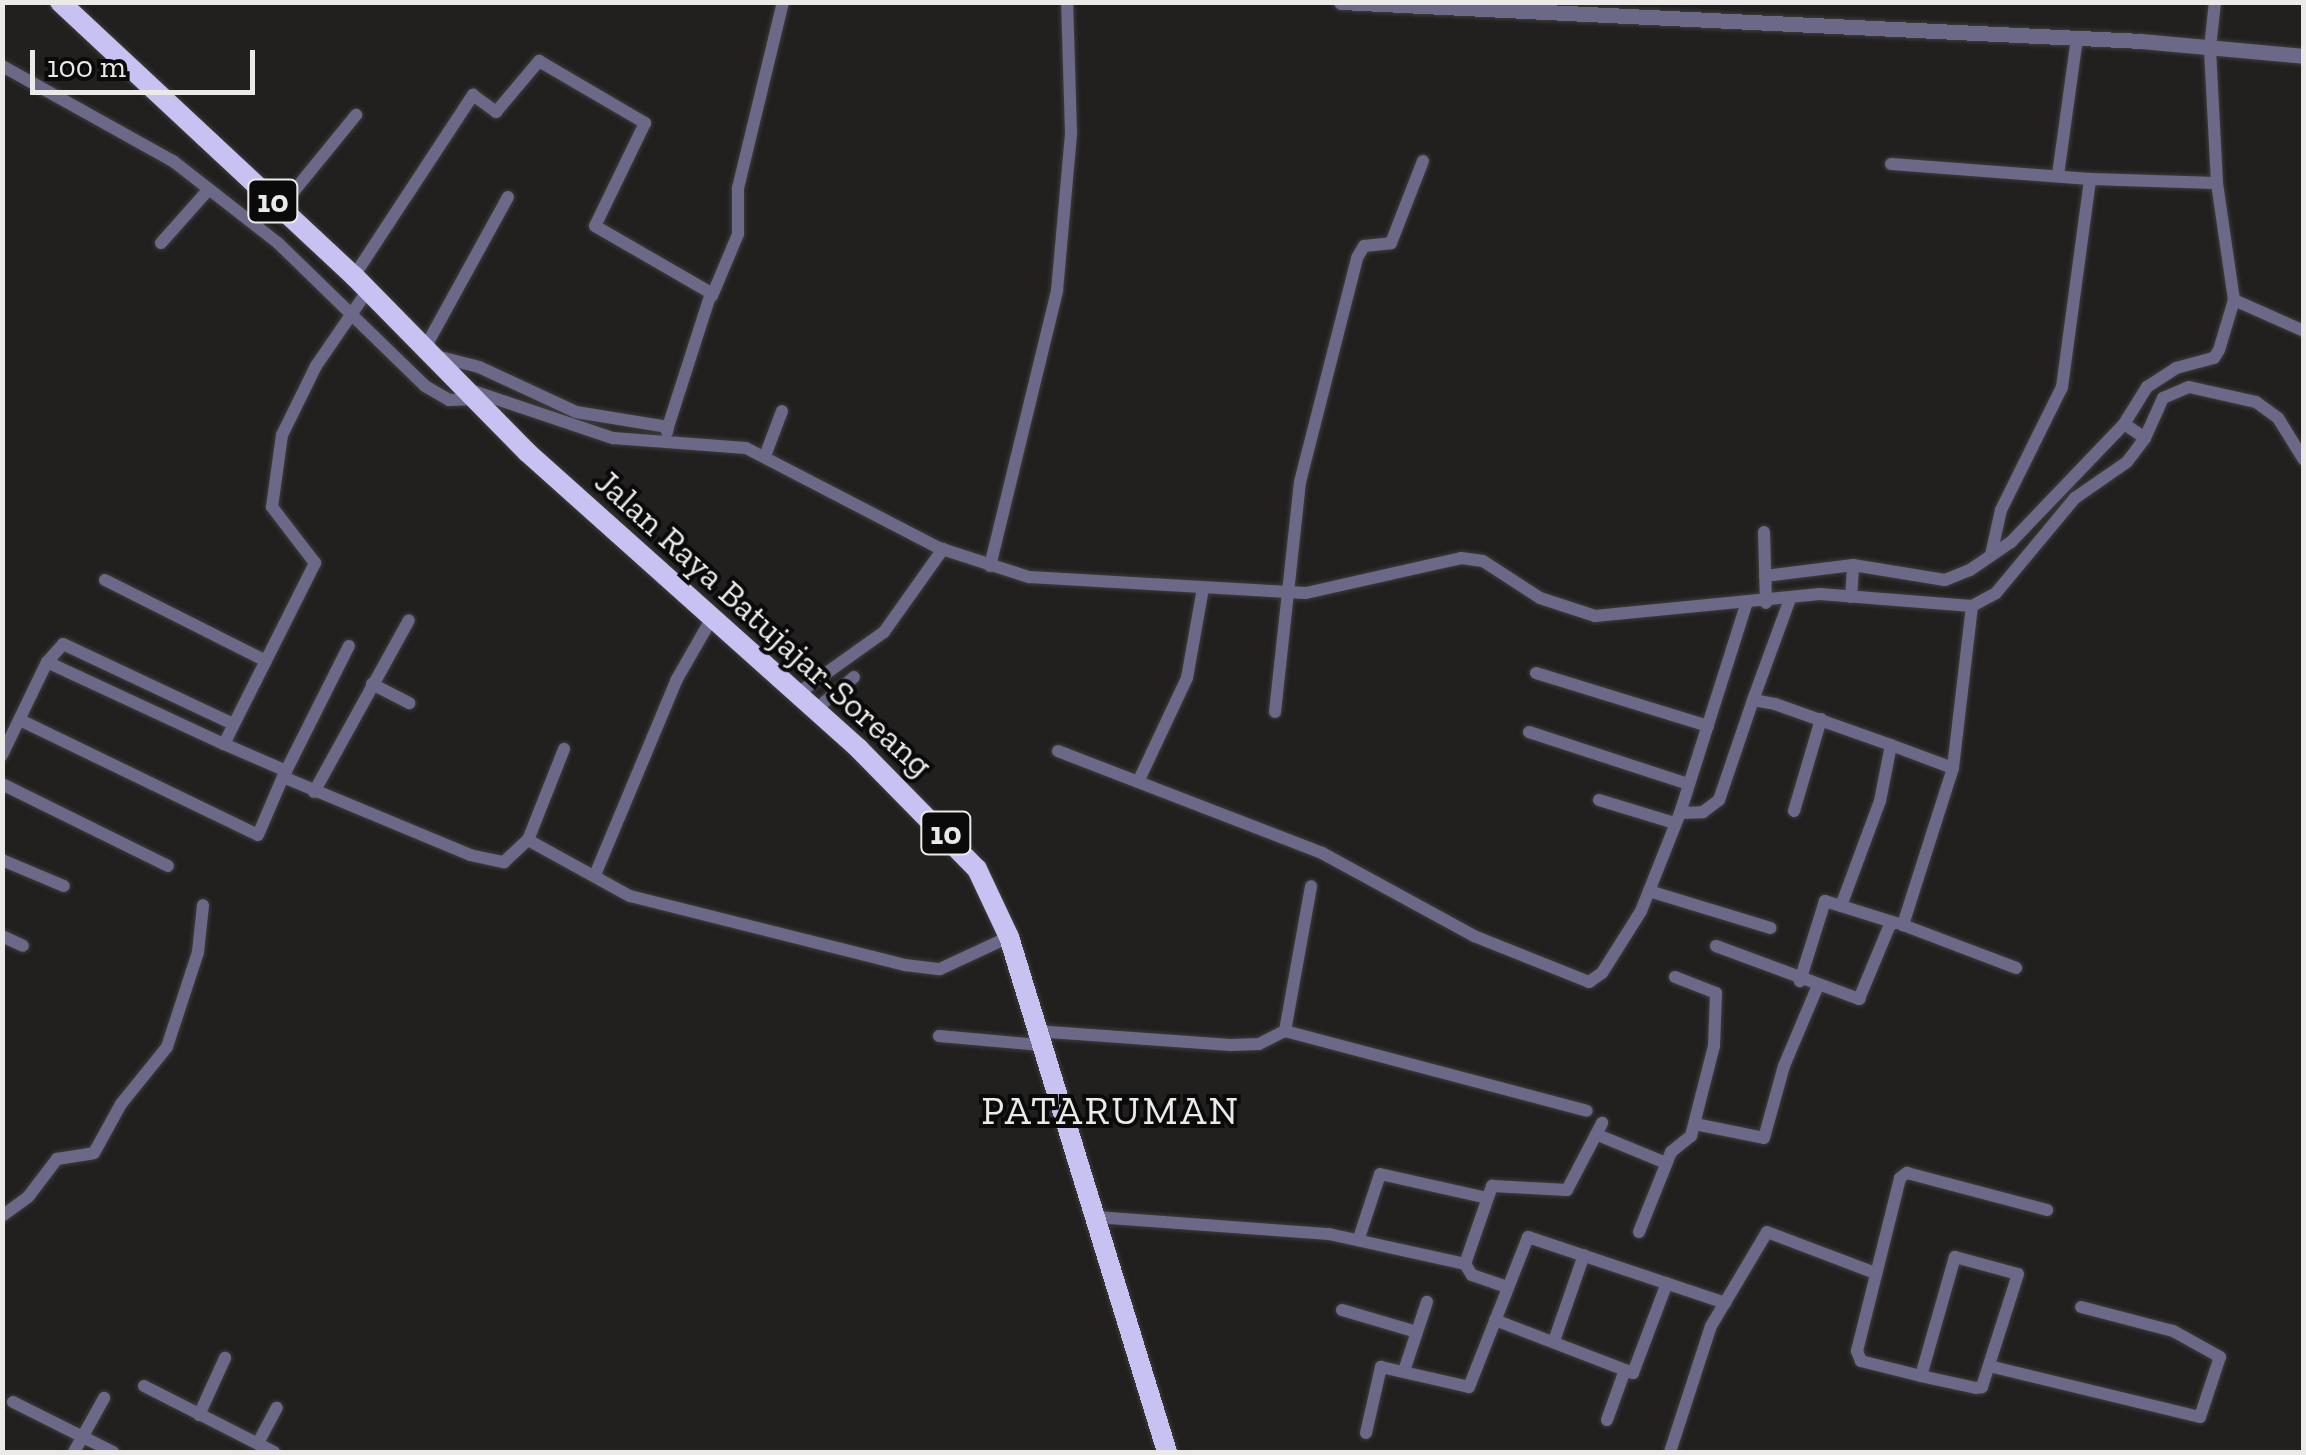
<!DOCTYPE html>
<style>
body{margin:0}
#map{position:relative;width:2306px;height:1455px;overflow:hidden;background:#22201f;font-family:"Zilla Slab",serif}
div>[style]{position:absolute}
.roads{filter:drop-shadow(0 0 2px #3e3c3b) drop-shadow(0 0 2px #3e3c3b)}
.minor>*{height:12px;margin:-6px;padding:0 6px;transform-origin:6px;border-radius:6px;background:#6c6888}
.tertiary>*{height:15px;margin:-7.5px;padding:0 7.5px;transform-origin:7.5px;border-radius:7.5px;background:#6c6888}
.trunk>*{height:20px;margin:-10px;padding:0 10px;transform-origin:10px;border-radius:10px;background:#c8c2f3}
span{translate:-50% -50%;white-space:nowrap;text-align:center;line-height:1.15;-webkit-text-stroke:8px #0b0a0a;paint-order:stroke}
.shield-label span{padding:2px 8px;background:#0b0a0a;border:2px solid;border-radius:8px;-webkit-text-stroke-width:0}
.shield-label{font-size:32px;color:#ebeae9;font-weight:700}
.street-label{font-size:35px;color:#ebeae9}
.quarter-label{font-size:40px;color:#ebeae9;letter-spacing:2.5px}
.frame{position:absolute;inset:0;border:5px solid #ebeae9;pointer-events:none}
.scale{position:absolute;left:30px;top:50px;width:225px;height:45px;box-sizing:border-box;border:5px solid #ebeae9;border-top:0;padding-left:12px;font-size:30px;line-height:35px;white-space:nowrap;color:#ebeae9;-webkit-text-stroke:8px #0b0a0a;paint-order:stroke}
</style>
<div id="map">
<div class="roads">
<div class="minor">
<i style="left:2px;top:66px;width:196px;rotate:29.1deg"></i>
<i style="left:173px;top:161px;width:133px;rotate:38deg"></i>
<i style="left:278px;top:243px;width:205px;rotate:44.2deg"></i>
<i style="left:425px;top:386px;width:28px;rotate:30deg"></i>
<i style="left:449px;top:400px;width:26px;rotate:-2deg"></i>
<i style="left:1891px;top:164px;width:200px;rotate:4.3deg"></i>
<i style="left:2058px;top:175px;width:138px;rotate:-82.1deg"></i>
<i style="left:281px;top:207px;width:119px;rotate:-50.8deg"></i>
<i style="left:161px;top:243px;width:71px;rotate:-48.4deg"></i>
<i style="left:354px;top:276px;width:217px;rotate:-56.7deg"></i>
<i style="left:473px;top:95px;width:29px;rotate:36deg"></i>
<i style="left:496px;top:112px;width:67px;rotate:-49.9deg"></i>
<i style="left:539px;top:61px;width:123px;rotate:30.3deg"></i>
<i style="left:645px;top:123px;width:114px;rotate:115.9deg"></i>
<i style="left:595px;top:226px;width:134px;rotate:30deg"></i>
<i style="left:711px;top:293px;width:141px;rotate:107.8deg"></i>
<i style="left:712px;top:296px;width:67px;rotate:-67.2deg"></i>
<i style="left:738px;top:234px;width:46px;rotate:-90deg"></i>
<i style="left:738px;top:188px;width:191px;rotate:-76.4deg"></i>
<i style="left:2234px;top:300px;width:77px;rotate:23.9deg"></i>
<i style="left:426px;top:346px;width:170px;rotate:-61.2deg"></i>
<i style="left:436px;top:356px;width:44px;rotate:14.3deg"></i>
<i style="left:479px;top:367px;width:107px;rotate:24.9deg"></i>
<i style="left:576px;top:412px;width:93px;rotate:9.3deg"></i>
<i style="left:668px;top:427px;width:5px;rotate:101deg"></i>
<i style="left:473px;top:391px;width:148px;rotate:18.6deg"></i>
<i style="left:613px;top:438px;width:133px;rotate:4.3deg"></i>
<i style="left:746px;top:448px;width:217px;rotate:27.4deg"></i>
<i style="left:939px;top:548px;width:95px;rotate:17.9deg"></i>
<i style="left:1029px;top:577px;width:277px;rotate:3.3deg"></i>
<i style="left:1306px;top:593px;width:159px;rotate:-12.7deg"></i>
<i style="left:1461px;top:558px;width:22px;rotate:8deg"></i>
<i style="left:1483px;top:561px;width:68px;rotate:33deg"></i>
<i style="left:1540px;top:598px;width:58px;rotate:18.1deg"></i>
<i style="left:1595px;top:616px;width:226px;rotate:-5.6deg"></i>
<i style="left:1820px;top:594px;width:152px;rotate:4.5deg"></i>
<i style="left:1972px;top:606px;width:27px;rotate:-28deg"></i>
<i style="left:1996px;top:593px;width:124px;rotate:-50.3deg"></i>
<i style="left:2075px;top:498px;width:63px;rotate:-34.7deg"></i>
<i style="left:2127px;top:462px;width:30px;rotate:-53deg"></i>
<i style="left:2145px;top:438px;width:25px;rotate:-146deg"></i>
<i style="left:2124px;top:424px;width:44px;rotate:-58.1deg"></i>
<i style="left:2147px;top:387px;width:35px;rotate:-33deg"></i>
<i style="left:2176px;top:368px;width:39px;rotate:-15deg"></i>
<i style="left:2214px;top:358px;width:9px;rotate:-58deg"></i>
<i style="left:2219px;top:350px;width:52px;rotate:-73.3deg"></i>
<i style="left:2234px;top:300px;width:118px;rotate:-98.3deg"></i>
<i style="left:2217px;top:183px;width:135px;rotate:-93deg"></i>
<i style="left:2210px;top:48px;width:46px;rotate:-83.8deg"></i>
<i style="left:2145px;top:438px;width:44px;rotate:-65.8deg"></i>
<i style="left:2163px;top:398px;width:28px;rotate:-23deg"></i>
<i style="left:2189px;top:387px;width:69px;rotate:12.6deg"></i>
<i style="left:2256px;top:402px;width:27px;rotate:36deg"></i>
<i style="left:2278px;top:418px;width:49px;rotate:58.2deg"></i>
<i style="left:765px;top:456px;width:48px;rotate:-69.3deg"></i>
<i style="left:1764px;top:532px;width:71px;rotate:88.4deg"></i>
<i style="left:1991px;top:555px;width:46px;rotate:-77.5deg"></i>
<i style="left:2001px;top:510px;width:137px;rotate:-63.6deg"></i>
<i style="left:2062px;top:387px;width:210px;rotate:-82.3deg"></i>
<i style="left:2090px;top:179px;width:127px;rotate:1.8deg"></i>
<i style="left:990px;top:566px;width:283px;rotate:-76.3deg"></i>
<i style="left:1057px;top:291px;width:159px;rotate:-84.9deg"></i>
<i style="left:1071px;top:133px;width:131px;rotate:-91.7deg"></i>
<i style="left:1765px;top:576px;width:89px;rotate:-7.1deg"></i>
<i style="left:1853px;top:565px;width:93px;rotate:9.3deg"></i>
<i style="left:1945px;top:580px;width:27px;rotate:-22deg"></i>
<i style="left:1970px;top:570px;width:50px;rotate:-34.3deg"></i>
<i style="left:2011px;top:542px;width:163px;rotate:-46.2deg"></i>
<i style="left:105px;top:580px;width:180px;rotate:26.7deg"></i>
<i style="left:1851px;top:597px;width:32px;rotate:-86deg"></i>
<i style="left:1972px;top:606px;width:163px;rotate:96.7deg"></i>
<i style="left:1953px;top:768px;width:165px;rotate:107.7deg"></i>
<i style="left:1903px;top:925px;width:121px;rotate:20.8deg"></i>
<i style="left:47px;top:662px;width:24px;rotate:-48deg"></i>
<i style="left:63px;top:644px;width:188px;rotate:25.2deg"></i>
<i style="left:1536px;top:673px;width:180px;rotate:17.1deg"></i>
<i style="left:372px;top:684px;width:42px;rotate:27.2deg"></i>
<i style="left:797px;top:694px;width:107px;rotate:-35.5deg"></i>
<i style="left:884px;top:632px;width:102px;rotate:-54.6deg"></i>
<i style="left:1753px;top:700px;width:108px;rotate:-69.9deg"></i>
<i style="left:815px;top:710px;width:51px;rotate:-40.2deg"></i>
<i style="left:1275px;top:712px;width:231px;rotate:-83.8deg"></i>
<i style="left:1300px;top:482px;width:231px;rotate:-75.7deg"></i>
<i style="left:1357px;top:258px;width:14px;rotate:-60deg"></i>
<i style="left:1364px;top:246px;width:27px;rotate:-6deg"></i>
<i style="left:1391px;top:243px;width:88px;rotate:-68.7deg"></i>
<i style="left:20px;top:720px;width:264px;rotate:25.8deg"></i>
<i style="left:258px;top:835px;width:69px;rotate:-66.8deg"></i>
<i style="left:1529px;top:732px;width:167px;rotate:18.1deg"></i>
<i style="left:224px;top:744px;width:68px;rotate:23.5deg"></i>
<i style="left:286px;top:771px;width:140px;rotate:-63.3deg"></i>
<i style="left:1891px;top:745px;width:66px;rotate:20.4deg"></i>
<i style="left:1058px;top:751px;width:283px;rotate:21.1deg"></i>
<i style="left:1322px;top:853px;width:173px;rotate:28.6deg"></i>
<i style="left:1474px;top:936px;width:124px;rotate:21.8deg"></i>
<i style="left:1589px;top:982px;width:16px;rotate:-35deg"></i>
<i style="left:1602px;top:973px;width:73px;rotate:-57.8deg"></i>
<i style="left:1641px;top:911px;width:105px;rotate:-68.3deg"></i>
<i style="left:1680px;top:813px;width:23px;rotate:-2deg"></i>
<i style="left:1703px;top:812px;width:20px;rotate:-37deg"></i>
<i style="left:1719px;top:800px;width:106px;rotate:-71.2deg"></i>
<i style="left:1753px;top:700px;width:22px;rotate:10deg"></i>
<i style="left:1775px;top:704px;width:123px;rotate:19.5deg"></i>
<i style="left:1891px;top:745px;width:57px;rotate:101.1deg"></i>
<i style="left:1880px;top:801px;width:112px;rotate:110.4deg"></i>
<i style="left:1841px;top:906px;width:17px;rotate:-163deg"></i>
<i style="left:1825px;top:901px;width:84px;rotate:107.4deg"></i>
<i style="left:2px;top:755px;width:103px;rotate:-64.2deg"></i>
<i style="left:47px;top:662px;width:195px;rotate:24.9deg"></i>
<i style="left:224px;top:744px;width:203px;rotate:-63.3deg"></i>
<i style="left:315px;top:563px;width:71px;rotate:-127.5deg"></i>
<i style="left:272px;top:507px;width:73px;rotate:-82.1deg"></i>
<i style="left:282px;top:435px;width:77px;rotate:-63.8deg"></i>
<i style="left:316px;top:366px;width:92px;rotate:-55.6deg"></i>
<i style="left:283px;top:777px;width:203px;rotate:22.6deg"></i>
<i style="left:470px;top:855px;width:35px;rotate:12deg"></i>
<i style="left:504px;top:862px;width:33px;rotate:-43deg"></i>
<i style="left:528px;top:840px;width:98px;rotate:-68.4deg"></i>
<i style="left:1138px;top:782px;width:115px;rotate:-64.8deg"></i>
<i style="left:1187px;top:678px;width:91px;rotate:-79.9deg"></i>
<i style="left:2px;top:784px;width:185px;rotate:26.3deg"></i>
<i style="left:314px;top:792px;width:196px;rotate:-61.1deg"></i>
<i style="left:1599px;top:800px;width:78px;rotate:17deg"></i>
<i style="left:1794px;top:811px;width:96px;rotate:-73.6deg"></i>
<i style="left:1680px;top:813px;width:218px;rotate:-72.4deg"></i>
<i style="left:528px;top:840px;width:116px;rotate:28.8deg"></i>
<i style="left:630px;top:896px;width:284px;rotate:14.1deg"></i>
<i style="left:905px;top:965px;width:35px;rotate:7deg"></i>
<i style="left:940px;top:969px;width:76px;rotate:-24.9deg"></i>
<i style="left:2px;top:860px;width:67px;rotate:22.8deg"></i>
<i style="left:595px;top:875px;width:212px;rotate:-67.3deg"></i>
<i style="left:677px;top:679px;width:70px;rotate:-60.2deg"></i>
<i style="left:1649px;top:891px;width:127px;rotate:16.9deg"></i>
<i style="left:1841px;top:906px;width:58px;rotate:17.2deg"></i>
<i style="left:2px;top:936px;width:23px;rotate:25deg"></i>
<i style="left:1716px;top:946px;width:153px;rotate:20.3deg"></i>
<i style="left:1859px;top:999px;width:83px;rotate:-67.4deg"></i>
<i style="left:1035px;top:1031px;width:196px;rotate:4.1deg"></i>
<i style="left:1231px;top:1045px;width:28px;rotate:-2deg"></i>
<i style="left:1259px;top:1044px;width:29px;rotate:-27deg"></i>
<i style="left:1285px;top:1031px;width:312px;rotate:14.8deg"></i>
<i style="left:1285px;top:1031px;width:147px;rotate:-79.8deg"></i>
<i style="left:939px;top:1036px;width:100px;rotate:5.1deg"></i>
<i style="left:1695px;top:1124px;width:70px;rotate:11.5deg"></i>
<i style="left:1764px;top:1138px;width:75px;rotate:-74.5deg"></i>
<i style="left:1784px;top:1066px;width:85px;rotate:-67.1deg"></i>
<i style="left:1598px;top:1135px;width:74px;rotate:22.4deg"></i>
<i style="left:2px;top:1216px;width:32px;rotate:-36deg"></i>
<i style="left:28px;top:1197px;width:48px;rotate:-52.7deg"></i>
<i style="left:57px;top:1159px;width:37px;rotate:-9deg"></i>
<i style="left:94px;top:1153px;width:56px;rotate:-61.1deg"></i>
<i style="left:121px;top:1104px;width:73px;rotate:-51.1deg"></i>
<i style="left:167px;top:1047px;width:100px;rotate:-71.9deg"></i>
<i style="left:198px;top:952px;width:47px;rotate:-83.9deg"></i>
<i style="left:1096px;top:1217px;width:234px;rotate:4.2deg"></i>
<i style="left:1329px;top:1234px;width:139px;rotate:12.4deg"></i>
<i style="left:1465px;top:1264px;width:83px;rotate:-70.9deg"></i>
<i style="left:1492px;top:1186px;width:75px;rotate:3.1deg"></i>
<i style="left:1567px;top:1190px;width:76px;rotate:-62.4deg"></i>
<i style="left:1639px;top:1232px;width:86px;rotate:-68.2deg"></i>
<i style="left:1671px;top:1152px;width:26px;rotate:-39deg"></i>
<i style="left:1691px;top:1136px;width:93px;rotate:-75.7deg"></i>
<i style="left:1714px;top:1046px;width:53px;rotate:-87.8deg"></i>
<i style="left:1716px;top:993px;width:44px;rotate:-158.7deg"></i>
<i style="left:1359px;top:1238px;width:67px;rotate:-71.8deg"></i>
<i style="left:1380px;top:1174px;width:110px;rotate:12.6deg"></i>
<i style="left:1465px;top:1264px;width:13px;rotate:58deg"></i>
<i style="left:1472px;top:1275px;width:37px;rotate:19deg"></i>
<i style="left:1342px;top:1310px;width:78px;rotate:16.3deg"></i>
<i style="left:1495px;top:1320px;width:148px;rotate:21deg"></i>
<i style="left:1633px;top:1373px;width:96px;rotate:-69.3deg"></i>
<i style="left:1554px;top:1341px;width:91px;rotate:-70.8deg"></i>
<i style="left:1989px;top:1366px;width:217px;rotate:13.6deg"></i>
<i style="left:2200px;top:1417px;width:63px;rotate:-71.6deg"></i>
<i style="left:2220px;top:1357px;width:54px;rotate:-151deg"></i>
<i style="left:2173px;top:1331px;width:95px;rotate:-165.4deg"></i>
<i style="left:1404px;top:1371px;width:73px;rotate:-71.6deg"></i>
<i style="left:1921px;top:1376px;width:124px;rotate:-74.1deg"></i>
<i style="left:1955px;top:1257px;width:65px;rotate:15.1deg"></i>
<i style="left:2018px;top:1274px;width:119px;rotate:107.7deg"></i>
<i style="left:1982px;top:1387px;width:6px;rotate:171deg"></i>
<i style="left:1976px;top:1388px;width:56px;rotate:-167.7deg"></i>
<i style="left:1921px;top:1376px;width:62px;rotate:-166deg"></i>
<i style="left:1861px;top:1361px;width:11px;rotate:-112deg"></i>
<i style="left:1857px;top:1351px;width:178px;rotate:-76deg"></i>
<i style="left:1900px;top:1178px;width:9px;rotate:-36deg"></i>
<i style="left:1907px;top:1173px;width:145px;rotate:14.8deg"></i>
<i style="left:144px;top:1386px;width:146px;rotate:26.9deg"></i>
<i style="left:13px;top:1402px;width:112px;rotate:26.6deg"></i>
<i style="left:199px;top:1415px;width:63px;rotate:-65.5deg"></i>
<i style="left:1607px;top:1420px;width:53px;rotate:-70.2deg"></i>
<i style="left:1366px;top:1433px;width:68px;rotate:-77.2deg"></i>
<i style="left:1381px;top:1367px;width:90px;rotate:12.8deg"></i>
<i style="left:1469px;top:1387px;width:161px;rotate:-68.5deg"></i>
<i style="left:1528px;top:1237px;width:208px;rotate:18.5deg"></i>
<i style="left:258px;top:1443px;width:40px;rotate:-62deg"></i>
<i style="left:74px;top:1452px;width:62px;rotate:-60.9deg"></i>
<i style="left:1670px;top:1452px;width:133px;rotate:-72deg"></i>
<i style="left:1711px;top:1326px;width:109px;rotate:-59.2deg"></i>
<i style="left:1767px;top:1232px;width:116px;rotate:20.8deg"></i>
</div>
<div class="tertiary">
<i style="left:1341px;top:2px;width:800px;rotate:2.79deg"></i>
<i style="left:2140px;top:41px;width:165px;rotate:5.2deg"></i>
</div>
<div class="trunk">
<i style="left:60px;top:2px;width:402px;rotate:43deg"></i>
<i style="left:354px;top:276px;width:247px;rotate:45.5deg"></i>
<i style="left:527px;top:452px;width:445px;rotate:41.8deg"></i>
<i style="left:859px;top:749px;width:168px;rotate:45.5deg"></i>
<i style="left:977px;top:869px;width:75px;rotate:64.8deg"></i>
<i style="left:1009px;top:937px;width:539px;rotate:72.94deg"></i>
</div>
</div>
<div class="shield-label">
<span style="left:273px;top:201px">10</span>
<span style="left:946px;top:833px">10</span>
</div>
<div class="street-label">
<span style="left:764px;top:623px;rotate:42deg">Jalan Raya Batujajar-Soreang</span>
</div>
<div class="quarter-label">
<span style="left:1111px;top:1110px">PATARUMAN</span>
</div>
<div class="frame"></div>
<div class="scale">100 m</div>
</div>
